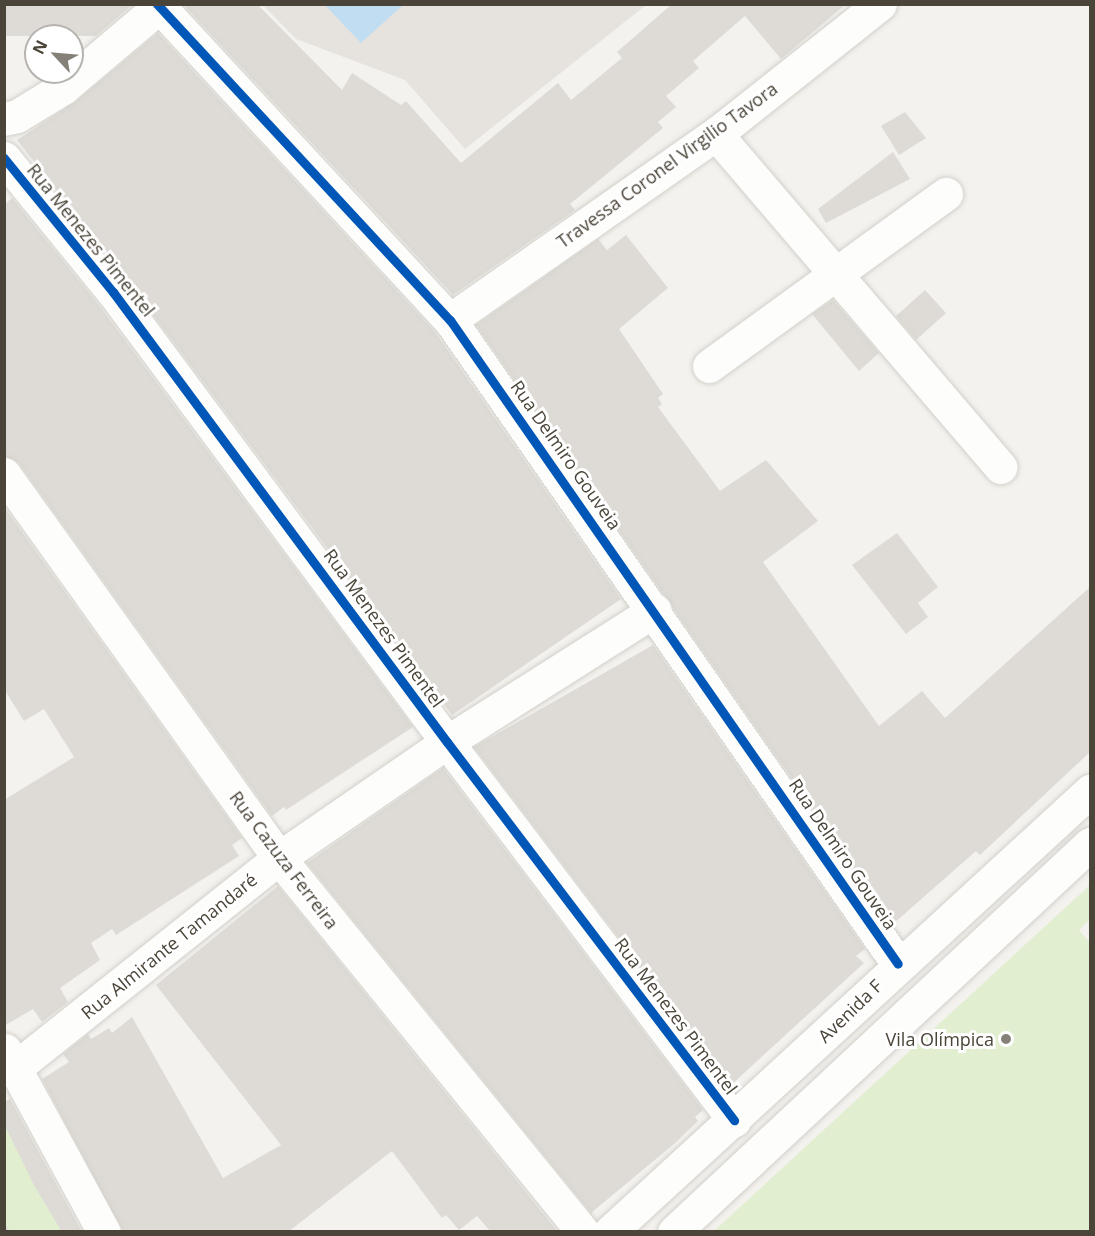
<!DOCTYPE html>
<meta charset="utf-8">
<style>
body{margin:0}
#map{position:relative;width:1095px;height:1236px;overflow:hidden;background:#f4f2ee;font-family:"Open Sans",sans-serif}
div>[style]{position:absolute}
.industrial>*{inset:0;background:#e6e2de}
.green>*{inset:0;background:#e1eecf}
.water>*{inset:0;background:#c0ddf1}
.building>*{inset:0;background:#dedbd6}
.roads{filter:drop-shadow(0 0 2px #d2d0cb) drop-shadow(0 0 2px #d2d0cb)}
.minor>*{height:33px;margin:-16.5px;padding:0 16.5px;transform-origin:16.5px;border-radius:16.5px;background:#fdfdfc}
.rail>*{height:4.5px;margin-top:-2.25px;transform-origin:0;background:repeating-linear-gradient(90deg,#dbdbda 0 8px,transparent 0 16px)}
.cycleway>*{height:9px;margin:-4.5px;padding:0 4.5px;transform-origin:4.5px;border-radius:4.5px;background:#0057b8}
.dots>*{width:16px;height:16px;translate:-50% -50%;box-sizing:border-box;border:3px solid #fff;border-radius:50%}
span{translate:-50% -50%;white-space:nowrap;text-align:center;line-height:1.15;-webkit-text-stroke:6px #fff;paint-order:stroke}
.street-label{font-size:18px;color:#4b4439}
.poi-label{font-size:18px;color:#4b4439}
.right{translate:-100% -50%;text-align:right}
.frame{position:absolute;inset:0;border:6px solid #4b4439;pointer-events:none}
.north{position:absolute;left:24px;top:24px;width:60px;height:60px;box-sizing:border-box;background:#fff;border:2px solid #b7b4b0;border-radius:50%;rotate:296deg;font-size:16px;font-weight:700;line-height:24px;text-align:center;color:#4b4439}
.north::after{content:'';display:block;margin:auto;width:21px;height:27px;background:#868178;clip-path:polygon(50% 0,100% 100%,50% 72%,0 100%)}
</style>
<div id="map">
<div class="industrial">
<i style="clip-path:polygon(263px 5px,646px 5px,465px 149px,405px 80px,296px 39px)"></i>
</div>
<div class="green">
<i style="clip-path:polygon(1090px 885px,1090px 919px,1079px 930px,1090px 943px,1090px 1231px,714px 1231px)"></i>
<i style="clip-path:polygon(4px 1121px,63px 1231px,5px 1231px)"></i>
</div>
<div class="water">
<i style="clip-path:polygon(325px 5px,403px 5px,361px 43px)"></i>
</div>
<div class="building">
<i style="clip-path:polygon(4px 4px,133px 4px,96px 36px,4px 36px)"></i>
<i style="clip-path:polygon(183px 4px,257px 4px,342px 90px,352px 73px,401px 105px,406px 101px,461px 163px,558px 83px,571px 100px,622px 58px,617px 52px,672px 4px,846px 4px,781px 59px,745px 16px,693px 61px,699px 68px,666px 96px,676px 107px,658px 122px,663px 128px,570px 204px,575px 210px,453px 295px)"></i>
<i style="clip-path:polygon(158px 33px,435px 332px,621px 599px,452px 715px,128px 281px,17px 140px,75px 102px)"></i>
<i style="clip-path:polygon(905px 112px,926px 138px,899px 155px,881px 126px)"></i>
<i style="clip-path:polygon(893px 152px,910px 179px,826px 223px,818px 209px)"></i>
<i style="clip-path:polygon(12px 198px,98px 304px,413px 727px,286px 810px,284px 807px,272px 816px,19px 463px,4px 456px,4px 205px)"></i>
<i style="clip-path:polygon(626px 235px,668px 288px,619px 329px,663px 394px,658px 398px,662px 404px,658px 407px,720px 491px,766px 460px,818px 521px,763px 562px,879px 726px,922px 691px,945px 718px,1090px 587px,1090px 752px,980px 855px,976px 851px,893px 924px,476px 325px,598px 239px,607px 250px)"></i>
<i style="clip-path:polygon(925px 290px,946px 313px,916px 340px,896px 316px)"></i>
<i style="clip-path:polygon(833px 300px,879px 353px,859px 371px,812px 314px)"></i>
<i style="clip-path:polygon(4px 507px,242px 838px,232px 845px,239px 856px,116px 935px,112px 929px,91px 943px,100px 960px,60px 988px,68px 1002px,42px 1022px,33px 1009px,4px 1026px,4px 800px,74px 757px,44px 709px,24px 721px,4px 689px)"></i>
<i style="clip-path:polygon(897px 533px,938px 587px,918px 603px,928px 617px,906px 634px,852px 565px)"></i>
<i style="clip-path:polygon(653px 645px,865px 949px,856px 956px,864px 963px,731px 1085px,474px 747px)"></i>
<i style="clip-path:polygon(443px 768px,703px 1110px,695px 1117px,698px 1121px,674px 1144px,591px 1213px,307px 863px)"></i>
<i style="clip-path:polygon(278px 886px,558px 1232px,491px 1232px,477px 1216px,459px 1230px,446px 1215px,442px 1218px,392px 1151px,288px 1232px,123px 1232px,42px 1079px,69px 1062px,63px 1054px,88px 1034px,91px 1039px,109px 1028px,112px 1033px,132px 1017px,223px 1178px,281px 1145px,156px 985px)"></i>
<i style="clip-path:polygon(10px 1099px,82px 1232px,62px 1232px,35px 1187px,4px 1124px,4px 1102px)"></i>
</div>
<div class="roads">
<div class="minor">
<i style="left:157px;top:4px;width:431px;rotate:47.2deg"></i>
<i style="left:450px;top:320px;width:784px;rotate:55.18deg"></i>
<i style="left:4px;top:119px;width:13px;rotate:-13deg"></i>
<i style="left:17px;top:116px;width:54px;rotate:-31.3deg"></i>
<i style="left:63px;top:88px;width:126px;rotate:-40.2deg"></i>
<i style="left:716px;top:134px;width:438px;rotate:49.5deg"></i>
<i style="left:4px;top:158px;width:173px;rotate:50.9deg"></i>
<i style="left:113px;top:292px;width:560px;rotate:53.42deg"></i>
<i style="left:447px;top:742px;width:475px;rotate:52.8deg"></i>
<i style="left:450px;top:320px;width:325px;rotate:-35deg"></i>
<i style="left:716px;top:134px;width:209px;rotate:-38.4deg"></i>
<i style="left:709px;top:366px;width:293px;rotate:-36deg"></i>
<i style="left:4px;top:474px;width:472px;rotate:54.4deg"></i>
<i style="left:279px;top:858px;width:482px;rotate:50.9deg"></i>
<i style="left:5px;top:1050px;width:207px;rotate:61.5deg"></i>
<i style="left:15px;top:1068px;width:337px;rotate:-38.5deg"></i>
<i style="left:279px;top:858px;width:204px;rotate:-34.6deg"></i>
<i style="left:447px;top:742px;width:246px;rotate:-32.4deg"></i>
<i style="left:610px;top:1232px;width:652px;rotate:-42.58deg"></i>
<i style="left:674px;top:1232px;width:569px;rotate:-43.01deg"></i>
</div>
</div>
<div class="rail">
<i style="left:4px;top:1227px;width:6px;rotate:51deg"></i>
</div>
<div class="cycleway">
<i style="left:157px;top:4px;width:431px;rotate:47.2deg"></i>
<i style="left:450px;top:320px;width:784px;rotate:55.18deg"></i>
<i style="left:4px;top:158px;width:173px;rotate:50.9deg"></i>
<i style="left:113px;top:292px;width:560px;rotate:53.42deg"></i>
<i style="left:447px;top:742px;width:475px;rotate:52.8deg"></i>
</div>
<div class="dots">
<i style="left:1006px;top:1039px;background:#868178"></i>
</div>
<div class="street-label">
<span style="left:667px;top:165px;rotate:-36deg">Travessa Coronel Virgilio Tavora</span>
<span style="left:91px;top:240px;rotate:51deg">Rua Menezes Pimentel</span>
<span style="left:566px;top:455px;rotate:55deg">Rua Delmiro Gouveia</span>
<span style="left:384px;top:628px;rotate:54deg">Rua Menezes Pimentel</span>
<span style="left:843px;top:854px;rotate:56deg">Rua Delmiro Gouveia</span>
<span style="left:284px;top:860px;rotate:53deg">Rua Cazuza Ferreira</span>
<span style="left:169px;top:946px;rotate:-39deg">Rua Almirante Tamandaré</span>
<span style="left:850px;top:1011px;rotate:-44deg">Avenida F</span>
<span style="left:676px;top:1016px;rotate:53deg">Rua Menezes Pimentel</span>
</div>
<div class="poi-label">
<span class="right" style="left:994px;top:1039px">Vila Olímpica</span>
</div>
<div class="frame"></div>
<div class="north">N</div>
</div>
